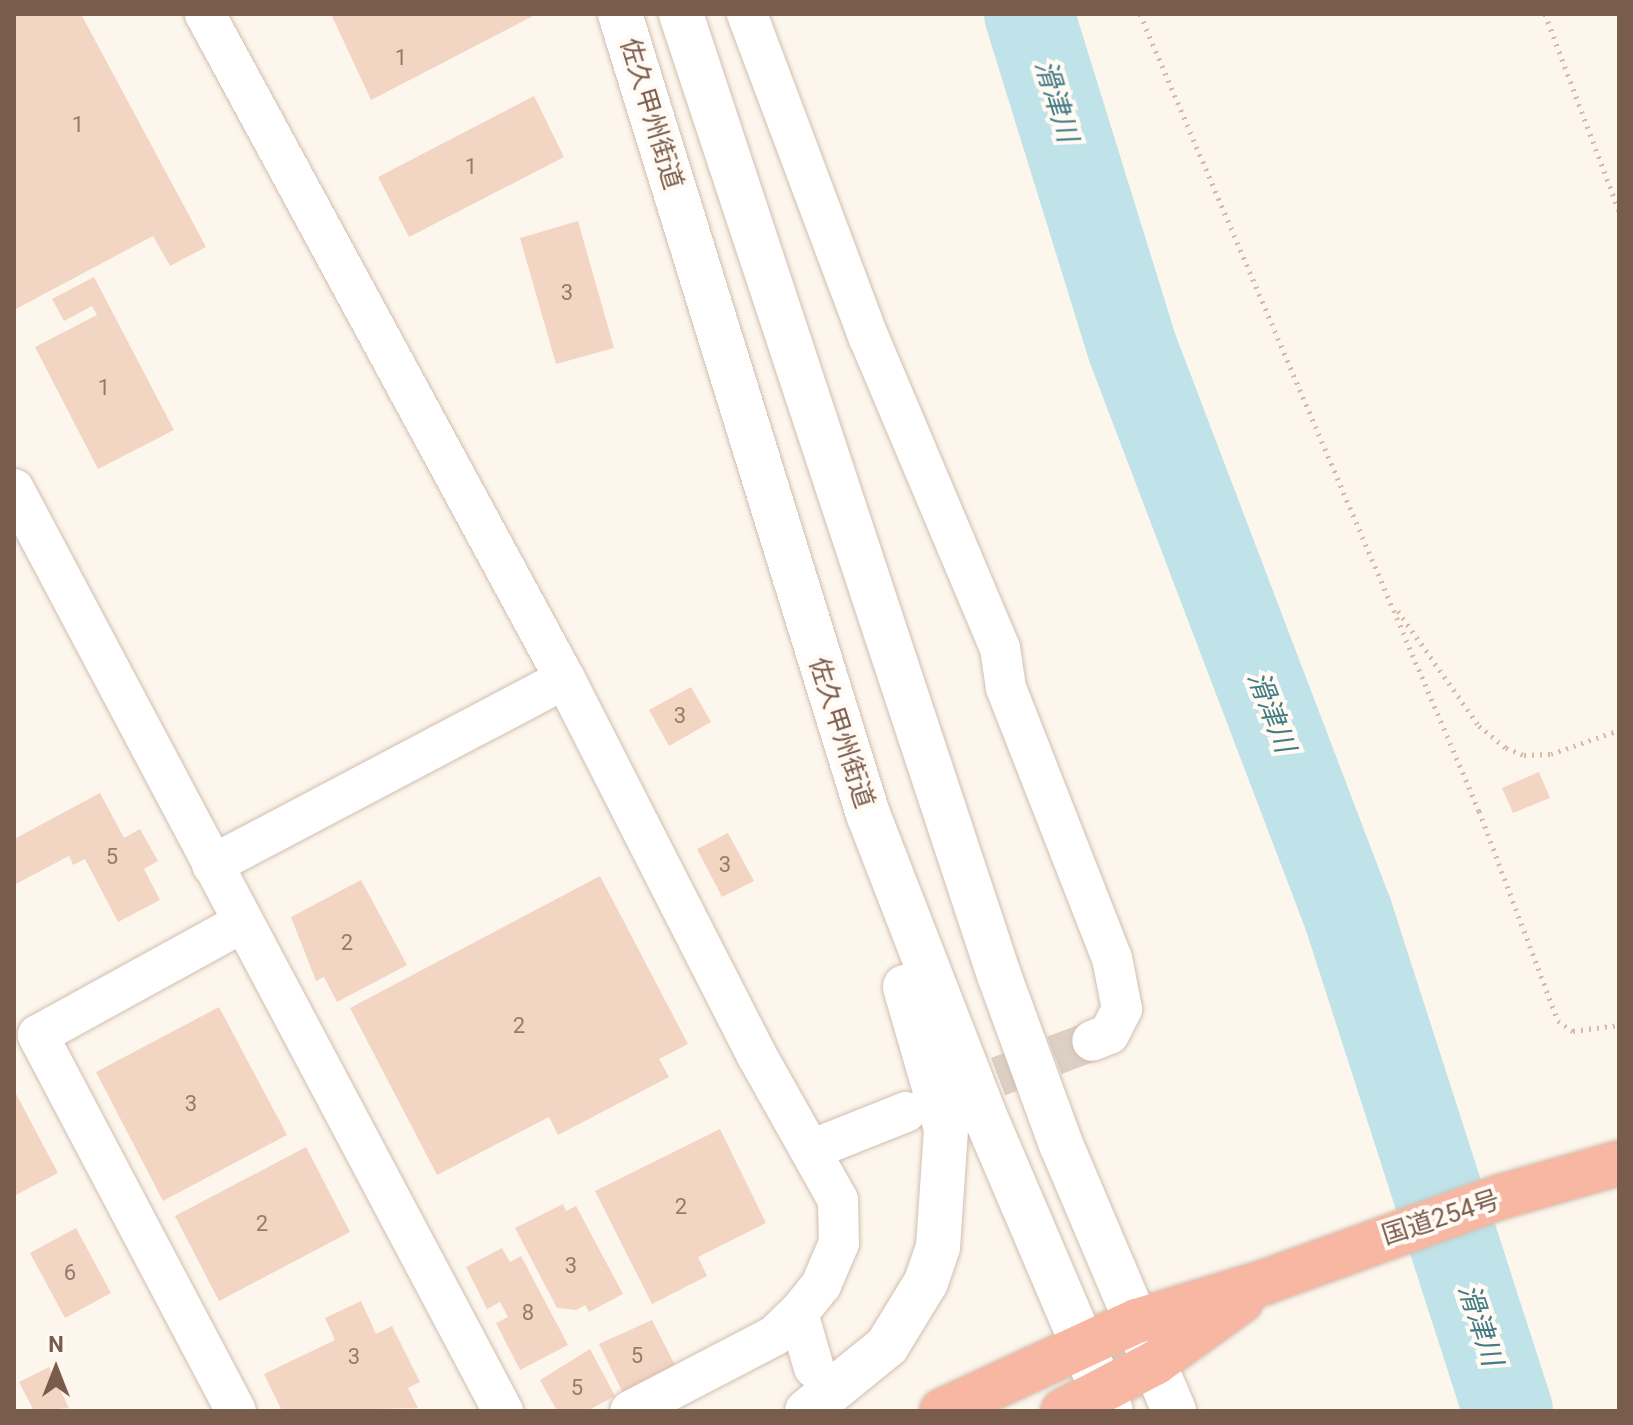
<!DOCTYPE html>
<meta charset="utf-8">
<style>
body{margin:0}
#map{position:relative;width:1633px;height:1425px;overflow:hidden;background:#fdf6ec;font-family:Roboto,"Noto Sans JP",sans-serif}
div>[style]{position:absolute}
.river>*{height:90px;margin:-45px;padding:0 45px;transform-origin:45px;border-radius:45px;background:#bfe3e8}
.building>*{inset:0;background:#f3d5c3}
.street-tunnel>*{height:40px;margin-top:-20px;transform-origin:0;background:repeating-linear-gradient(90deg,#dcd0c4 0 40px,transparent 0 60px)}
.path>*{height:5px;margin-top:-2.5px;transform-origin:0;background:repeating-linear-gradient(90deg,#d9b8a5 0 2px,transparent 0 8px)}
.roads{filter:drop-shadow(0 0 2px #d1beb0) drop-shadow(0 0 2px #d1beb0)}
.street>*{height:40px;margin:-20px;padding:0 20px;transform-origin:20px;border-radius:20px;background:#fff}
.secondary>*{height:44px;margin:-22px;padding:0 22px;transform-origin:22px;border-radius:22px;background:#fff}
.highway>*{height:44px;margin:-22px;padding:0 22px;transform-origin:22px;border-radius:22px;background:#f7b7a3}
span{translate:-50% -50%;white-space:nowrap;text-align:center;line-height:1.15;-webkit-text-stroke:8px #fffaf3;paint-order:stroke}
.number-label{font-size:22px;color:#987a6a}
.number-label span{-webkit-text-stroke-width:0}
.street-label{font-size:26px;color:#7a5c4d}
.water-label{font-size:28px;color:#437c86;font-style:italic}
.frame{position:absolute;inset:0;border:16px solid #7a5c4d;pointer-events:none}
.north{position:absolute;left:16px;top:1329px;width:80px;height:80px;-webkit-text-stroke:6px #fffaf3;paint-order:stroke;rotate:0deg;font-size:22px;font-weight:700;line-height:32px;text-align:center;color:#7a5c4d}
.north::after{content:'';display:block;margin:auto;width:28px;height:36px;background:#7a5c4d;clip-path:polygon(50% 0,100% 100%,50% 72%,0 100%)}
</style>
<div id="map">
<div class="river">
<i style="left:1029px;top:14px;width:349px;rotate:72.8deg"></i>
<i style="left:1132px;top:347px;width:607px;rotate:69.15deg"></i>
<i style="left:1348px;top:914px;width:522px;rotate:72.15deg"></i>
</div>
<div class="building">
<i style="clip-path:polygon(14px 14px,81px 14px,206px 247px,170px 266px,153px 236px,14px 310px)"></i>
<i style="clip-path:polygon(331px 14px,537px 14px,371px 100px)"></i>
<i style="clip-path:polygon(534px 96px,564px 157px,409px 237px,378px 177px)"></i>
<i style="clip-path:polygon(578px 221px,614px 348px,556px 364px,520px 238px)"></i>
<i style="clip-path:polygon(94px 277px,174px 430px,98px 469px,35px 347px,97px 315px,92px 306px,64px 321px,52px 299px)"></i>
<i style="clip-path:polygon(691px 687px,711px 722px,669px 746px,649px 710px)"></i>
<i style="clip-path:polygon(1539px 772px,1550px 798px,1513px 813px,1502px 788px)"></i>
<i style="clip-path:polygon(100px 793px,124px 838px,140px 829px,158px 861px,144px 869px,160px 900px,118px 922px,85px 859px,73px 865px,69px 856px,14px 885px,14px 839px)"></i>
<i style="clip-path:polygon(728px 833px,754px 881px,722px 897px,697px 849px)"></i>
<i style="clip-path:polygon(600px 876px,688px 1044px,659px 1059px,669px 1077px,558px 1135px,549px 1117px,437px 1175px,350px 1008px)"></i>
<i style="clip-path:polygon(361px 880px,407px 965px,337px 1002px,324px 977px,316px 981px,291px 917px)"></i>
<i style="clip-path:polygon(219px 1007px,287px 1135px,163px 1201px,96px 1072px)"></i>
<i style="clip-path:polygon(14px 1090px,58px 1173px,14px 1196px)"></i>
<i style="clip-path:polygon(720px 1129px,766px 1223px,698px 1257px,707px 1276px,652px 1304px,595px 1191px)"></i>
<i style="clip-path:polygon(306px 1147px,350px 1232px,219px 1301px,175px 1216px)"></i>
<i style="clip-path:polygon(563px 1204px,566px 1211px,576px 1206px,623px 1294px,589px 1312px,585px 1305px,576px 1310px,557px 1308px,515px 1228px)"></i>
<i style="clip-path:polygon(76px 1228px,111px 1293px,65px 1318px,30px 1253px)"></i>
<i style="clip-path:polygon(502px 1248px,510px 1262px,521px 1256px,568px 1345px,520px 1370px,496px 1323px,508px 1317px,500px 1302px,487px 1309px,466px 1267px)"></i>
<i style="clip-path:polygon(361px 1301px,376px 1334px,392px 1326px,420px 1382px,408px 1388px,418px 1408px,282px 1411px,264px 1374px,335px 1340px,325px 1318px)"></i>
<i style="clip-path:polygon(652px 1320px,676px 1367px,623px 1393px,599px 1344px)"></i>
<i style="clip-path:polygon(590px 1349px,615px 1396px,587px 1411px,557px 1411px,540px 1380px)"></i>
<i style="clip-path:polygon(49px 1367px,69px 1408px,34px 1411px,19px 1382px)"></i>
</div>
<div class="street-tunnel">
<i style="left:942px;top:1098px;width:160px;rotate:-20.8deg"></i>
</div>
<div class="path">
<i style="left:1140px;top:14px;width:866px;rotate:66.96deg"></i>
<i style="left:1479px;top:811px;width:224px;rotate:69.4deg"></i>
<i style="left:1558px;top:1021px;width:18px;rotate:34deg"></i>
<i style="left:1573px;top:1031px;width:46px;rotate:-7.4deg"></i>
<i style="left:1545px;top:14px;width:210px;rotate:69.4deg"></i>
<i style="left:1398px;top:611px;width:141px;rotate:54.8deg"></i>
<i style="left:1479px;top:726px;width:35px;rotate:39deg"></i>
<i style="left:1506px;top:748px;width:19px;rotate:21deg"></i>
<i style="left:1524px;top:755px;width:27px;rotate:-2deg"></i>
<i style="left:1551px;top:754px;width:72px;rotate:-19.4deg"></i>
</div>
<div class="roads">
<div class="street">
<i style="left:205px;top:14px;width:756px;rotate:61.57deg"></i>
<i style="left:565px;top:679px;width:421px;rotate:63deg"></i>
<i style="left:756px;top:1054px;width:167px;rotate:60.7deg"></i>
<i style="left:838px;top:1200px;width:43px;rotate:88.7deg"></i>
<i style="left:839px;top:1243px;width:46px;rotate:113.2deg"></i>
<i style="left:821px;top:1285px;width:36px;rotate:129deg"></i>
<i style="left:798px;top:1313px;width:33px;rotate:136deg"></i>
<i style="left:774px;top:1336px;width:162px;rotate:152.5deg"></i>
<i style="left:747px;top:14px;width:346px;rotate:69.4deg"></i>
<i style="left:869px;top:338px;width:337px;rotate:67.1deg"></i>
<i style="left:1000px;top:648px;width:40px;rotate:81.5deg"></i>
<i style="left:1006px;top:688px;width:290px;rotate:68.6deg"></i>
<i style="left:1112px;top:958px;width:52px;rotate:78.9deg"></i>
<i style="left:1122px;top:1009px;width:28px;rotate:117deg"></i>
<i style="left:1109px;top:1034px;width:18px;rotate:158deg"></i>
<i style="left:14px;top:489px;width:1044px;rotate:62.06deg"></i>
<i style="left:212px;top:865px;width:399px;rotate:-27.8deg"></i>
<i style="left:813px;top:1149px;width:100px;rotate:-21.7deg"></i>
<i style="left:798px;top:1313px;width:57px;rotate:73.8deg"></i>
<i style="left:236px;top:1411px;width:425px;rotate:-117.8deg"></i>
<i style="left:38px;top:1035px;width:233px;rotate:-28.8deg"></i>
</div>
<div class="secondary">
<i style="left:620px;top:14px;width:838px;rotate:72.78deg"></i>
<i style="left:868px;top:814px;width:331px;rotate:68.8deg"></i>
<i style="left:988px;top:1123px;width:313px;rotate:66.9deg"></i>
<i style="left:681px;top:14px;width:1012px;rotate:71.69deg"></i>
<i style="left:999px;top:975px;width:178px;rotate:69.9deg"></i>
<i style="left:1060px;top:1142px;width:292px;rotate:67deg"></i>
<i style="left:807px;top:1411px;width:103px;rotate:-39.1deg"></i>
<i style="left:887px;top:1346px;width:75px;rotate:-58.6deg"></i>
<i style="left:926px;top:1282px;width:37px;rotate:-71deg"></i>
<i style="left:938px;top:1247px;width:118px;rotate:-86.1deg"></i>
<i style="left:946px;top:1129px;width:148px;rotate:-106.1deg"></i>
</div>
<div class="highway">
<i style="left:942px;top:1411px;width:215px;rotate:-24.8deg"></i>
<i style="left:1137px;top:1321px;width:134px;rotate:-16.9deg"></i>
<i style="left:1265px;top:1282px;width:250px;rotate:-19.9deg"></i>
<i style="left:1500px;top:1197px;width:124px;rotate:-15.9deg"></i>
<i style="left:1063px;top:1411px;width:104px;rotate:-27.6deg"></i>
<i style="left:1155px;top:1363px;width:106px;rotate:-35.8deg"></i>
</div>
</div>
<div class="number-label">
<span style="left:401px;top:58px">1</span>
<span style="left:78px;top:125px">1</span>
<span style="left:471px;top:167px">1</span>
<span style="left:567px;top:293px">3</span>
<span style="left:104px;top:388px">1</span>
<span style="left:680px;top:716px">3</span>
<span style="left:112px;top:857px">5</span>
<span style="left:725px;top:865px">3</span>
<span style="left:347px;top:943px">2</span>
<span style="left:519px;top:1026px">2</span>
<span style="left:191px;top:1104px">3</span>
<span style="left:681px;top:1207px">2</span>
<span style="left:262px;top:1224px">2</span>
<span style="left:571px;top:1266px">3</span>
<span style="left:70px;top:1273px">6</span>
<span style="left:528px;top:1313px">8</span>
<span style="left:637px;top:1356px">5</span>
<span style="left:354px;top:1357px">3</span>
<span style="left:577px;top:1388px">5</span>
</div>
<div class="street-label">
<span style="left:651px;top:114px;rotate:73deg">佐久甲州街道</span>
<span style="left:841px;top:733px;rotate:72deg">佐久甲州街道</span>
<span style="left:1441px;top:1218px;rotate:-18deg">国道254号</span>
</div>
<div class="water-label">
<span style="left:1056px;top:101px;rotate:73deg">滑津川</span>
<span style="left:1271px;top:712px;rotate:69deg">滑津川</span>
<span style="left:1480px;top:1325px;rotate:72deg">滑津川</span>
</div>
<div class="frame"></div>
<div class="north">N</div>
</div>
